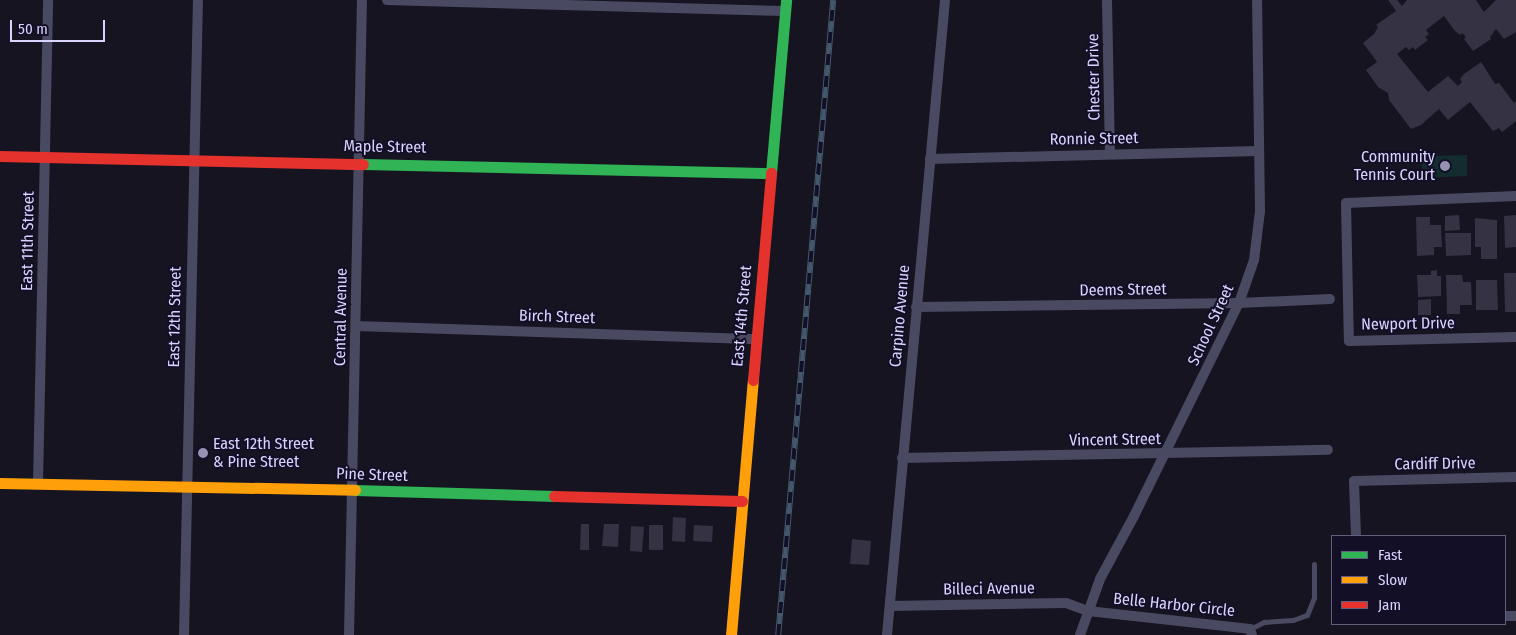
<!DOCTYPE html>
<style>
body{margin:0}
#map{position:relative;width:1516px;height:635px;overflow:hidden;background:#161421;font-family:"Fira Sans Condensed",sans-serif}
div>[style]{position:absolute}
.green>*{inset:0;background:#132c2d}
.building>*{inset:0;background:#343243}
.lane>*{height:5px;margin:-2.5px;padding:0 2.5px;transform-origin:2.5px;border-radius:2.5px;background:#4a4962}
.street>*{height:10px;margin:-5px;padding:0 5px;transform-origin:5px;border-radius:5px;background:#4a4962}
.fast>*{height:11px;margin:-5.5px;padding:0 5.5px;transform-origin:5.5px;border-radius:5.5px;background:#30b455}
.slow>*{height:11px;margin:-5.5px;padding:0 5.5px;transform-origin:5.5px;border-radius:5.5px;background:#ff9f0a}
.jam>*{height:11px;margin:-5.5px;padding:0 5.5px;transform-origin:5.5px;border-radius:5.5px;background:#e5322d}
.rail>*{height:5.5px;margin-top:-2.75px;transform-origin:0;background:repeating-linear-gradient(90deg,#130f26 0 11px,#43596b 0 22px);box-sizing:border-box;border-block:1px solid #43596b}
.dots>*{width:14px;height:14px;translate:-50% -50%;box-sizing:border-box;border:2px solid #130f26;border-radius:50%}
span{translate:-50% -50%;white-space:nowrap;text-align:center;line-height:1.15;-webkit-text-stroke:4px #130f26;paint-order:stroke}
.street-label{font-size:16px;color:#d9d4ff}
.poi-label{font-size:16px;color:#d9d4ff}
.right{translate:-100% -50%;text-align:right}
.left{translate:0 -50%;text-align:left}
.legend{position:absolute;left:1331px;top:535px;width:175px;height:90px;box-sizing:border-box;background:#130f26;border:1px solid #625e7d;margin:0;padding:6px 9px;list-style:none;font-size:15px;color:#d9d4ff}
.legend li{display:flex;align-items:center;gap:10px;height:25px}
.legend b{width:25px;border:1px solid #625e7d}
.scale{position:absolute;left:10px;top:20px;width:95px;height:22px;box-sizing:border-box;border:2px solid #d9d4ff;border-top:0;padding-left:6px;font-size:15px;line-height:18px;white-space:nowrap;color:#d9d4ff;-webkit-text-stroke:4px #130f26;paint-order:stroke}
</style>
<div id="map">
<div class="green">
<i style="clip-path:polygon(1467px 155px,1467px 176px,1422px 178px,1422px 156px)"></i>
</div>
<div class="building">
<i style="clip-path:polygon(1388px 0,1397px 0,1402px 6px,1407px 0,1476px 0,1484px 12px,1496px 0,1516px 0,1516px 32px,1504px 39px,1496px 29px,1490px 37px,1491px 39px,1473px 51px,1464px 39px,1466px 37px,1462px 33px,1460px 35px,1455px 31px,1444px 16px,1426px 30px,1429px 34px,1425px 37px,1428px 40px,1415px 50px,1413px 47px,1409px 50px,1406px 47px,1397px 54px,1428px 92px,1448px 76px,1458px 86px,1462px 82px,1460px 79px,1464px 74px,1481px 62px,1495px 84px,1499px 83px,1514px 103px,1516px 101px,1516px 121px,1502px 132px,1499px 128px,1493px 131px,1470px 102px,1448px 120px,1439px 109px,1421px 125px,1411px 129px,1389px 100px,1388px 93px,1378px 87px,1366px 70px,1377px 62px,1363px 43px,1374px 34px,1378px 27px,1376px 25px,1396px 11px)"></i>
<i style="clip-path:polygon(1459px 215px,1460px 230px,1445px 231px,1445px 216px)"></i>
<i style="clip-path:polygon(1516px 215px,1516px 247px,1505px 248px,1504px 216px)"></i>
<i style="clip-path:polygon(1416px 217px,1430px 217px,1430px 225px,1441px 225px,1442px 247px,1434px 247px,1434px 255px,1417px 256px)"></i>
<i style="clip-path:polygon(1475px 218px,1497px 220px,1497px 259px,1481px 259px,1481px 247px,1475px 247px)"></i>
<i style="clip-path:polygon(1445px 233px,1471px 233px,1471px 255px,1446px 256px)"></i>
<i style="clip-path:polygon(1437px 270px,1437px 276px,1441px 276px,1441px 296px,1418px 297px,1417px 275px,1431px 275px,1431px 271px)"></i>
<i style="clip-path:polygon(1504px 273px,1516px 273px,1516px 312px,1505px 312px)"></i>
<i style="clip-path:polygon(1446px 275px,1462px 275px,1463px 282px,1471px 282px,1472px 305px,1460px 305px,1460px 314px,1447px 314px)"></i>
<i style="clip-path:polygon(1476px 280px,1497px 280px,1498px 310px,1476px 310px)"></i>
<i style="clip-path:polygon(1431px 299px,1431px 315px,1418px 315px,1418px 300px)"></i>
<i style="clip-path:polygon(673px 517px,686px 518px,685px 542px,672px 541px)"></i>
<i style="clip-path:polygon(581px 524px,589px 524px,589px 550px,580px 550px)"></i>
<i style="clip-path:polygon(604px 524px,619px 524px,618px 547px,602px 546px)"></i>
<i style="clip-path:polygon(649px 525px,663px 525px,663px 550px,649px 550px)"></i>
<i style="clip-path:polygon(694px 525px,713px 526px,712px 542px,693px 541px)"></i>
<i style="clip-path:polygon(631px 526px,644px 527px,642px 552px,630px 551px)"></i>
<i style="clip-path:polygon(852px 539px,871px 541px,869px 565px,850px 564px)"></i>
</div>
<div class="lane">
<i style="left:1250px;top:629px;width:16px;rotate:-27deg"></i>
<i style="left:1264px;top:622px;width:29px;rotate:-4deg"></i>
<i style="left:1293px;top:620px;width:15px;rotate:-20deg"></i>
<i style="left:1307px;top:615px;width:18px;rotate:-68deg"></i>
<i style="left:1314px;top:598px;width:34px;rotate:-90deg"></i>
</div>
<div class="street">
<i style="left:387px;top:0;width:398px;rotate:1.6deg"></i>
<i style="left:1107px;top:0;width:154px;rotate:88.9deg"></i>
<i style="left:930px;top:159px;width:329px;rotate:-1.4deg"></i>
<i style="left:1516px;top:196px;width:170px;rotate:177.6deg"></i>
<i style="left:1346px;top:203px;width:138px;rotate:88.8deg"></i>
<i style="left:1349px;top:341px;width:167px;rotate:-1.4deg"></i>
<i style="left:916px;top:307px;width:323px;rotate:-0.7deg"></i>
<i style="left:1239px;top:303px;width:91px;rotate:-2.5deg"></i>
<i style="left:356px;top:326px;width:401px;rotate:1.9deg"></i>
<i style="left:902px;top:458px;width:426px;rotate:-1.1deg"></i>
<i style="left:38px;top:483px;width:483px;rotate:-88.8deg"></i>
<i style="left:1356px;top:536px;width:55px;rotate:-92.1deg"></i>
<i style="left:1354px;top:481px;width:162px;rotate:-1.4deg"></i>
<i style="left:890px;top:606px;width:176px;rotate:-1deg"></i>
<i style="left:1066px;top:603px;width:23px;rotate:20deg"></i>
<i style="left:1088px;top:611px;width:163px;rotate:6.3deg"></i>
<i style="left:1250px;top:629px;width:6px;rotate:72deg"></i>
<i style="left:1505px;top:616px;width:11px"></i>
<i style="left:184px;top:635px;width:635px;rotate:-88.74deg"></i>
<i style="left:349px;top:635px;width:635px;rotate:-88.83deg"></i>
<i style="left:887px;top:635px;width:638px;rotate:-84.78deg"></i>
<i style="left:1080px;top:635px;width:59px;rotate:-70.3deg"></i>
<i style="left:1100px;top:579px;width:72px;rotate:-61.6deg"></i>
<i style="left:1134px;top:516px;width:237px;rotate:-63.8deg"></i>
<i style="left:1239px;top:303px;width:46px;rotate:-70.8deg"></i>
<i style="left:1254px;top:260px;width:49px;rotate:-83deg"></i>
<i style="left:1260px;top:211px;width:211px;rotate:-90.8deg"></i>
</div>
<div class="fast">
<i style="left:363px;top:164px;width:407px;rotate:1.3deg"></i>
<i style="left:771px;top:173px;width:174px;rotate:-85deg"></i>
<i style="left:355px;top:490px;width:199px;rotate:1.7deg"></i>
</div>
<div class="slow">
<i style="left:0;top:483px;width:355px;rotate:1.1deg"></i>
<i style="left:731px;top:635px;width:256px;rotate:-85.1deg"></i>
</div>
<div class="jam">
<i style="left:0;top:156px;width:363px;rotate:1.3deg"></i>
<i style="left:753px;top:380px;width:208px;rotate:-85deg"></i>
<i style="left:554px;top:496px;width:188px;rotate:1.5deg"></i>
</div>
<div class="rail">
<i style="left:778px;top:635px;width:637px;rotate:-85.05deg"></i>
</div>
<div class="dots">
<i style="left:1445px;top:166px;background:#9591b1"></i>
<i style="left:203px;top:453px;background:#9591b1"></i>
</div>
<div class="street-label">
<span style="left:1094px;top:77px;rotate:-91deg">Chester Drive</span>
<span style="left:1094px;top:139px;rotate:-1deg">Ronnie Street</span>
<span style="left:385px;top:147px;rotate:1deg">Maple Street</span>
<span style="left:28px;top:241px;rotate:-89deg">East 11th Street</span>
<span style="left:1123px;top:290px;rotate:-1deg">Deems Street</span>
<span style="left:742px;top:316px;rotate:-85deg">East 14th Street</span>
<span style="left:900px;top:316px;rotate:-85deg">Carpino Avenue</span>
<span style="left:175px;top:317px;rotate:-89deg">East 12th Street</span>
<span style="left:341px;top:317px;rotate:-89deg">Central Avenue</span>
<span style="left:557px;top:317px;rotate:2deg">Birch Street</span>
<span style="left:1408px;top:324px;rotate:-1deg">Newport Drive</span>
<span style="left:1211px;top:325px;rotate:-65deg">School Street</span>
<span style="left:1115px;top:440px;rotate:-1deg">Vincent Street</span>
<span style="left:1435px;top:464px;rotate:-1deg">Cardiff Drive</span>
<span style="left:372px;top:475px;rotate:2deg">Pine Street</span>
<span style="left:989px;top:589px;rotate:-1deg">Billeci Avenue</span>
<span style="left:1174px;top:605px;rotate:6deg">Belle Harbor Circle</span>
</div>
<div class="poi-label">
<span class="right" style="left:1435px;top:166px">Community<br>Tennis Court</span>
<span class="left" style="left:213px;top:453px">East 12th Street<br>&amp; Pine Street</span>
</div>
<ul class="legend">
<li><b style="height:6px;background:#30b455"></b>Fast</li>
<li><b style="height:6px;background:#ff9f0a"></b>Slow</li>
<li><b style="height:6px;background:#e5322d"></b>Jam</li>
</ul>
<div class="scale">50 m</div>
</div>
